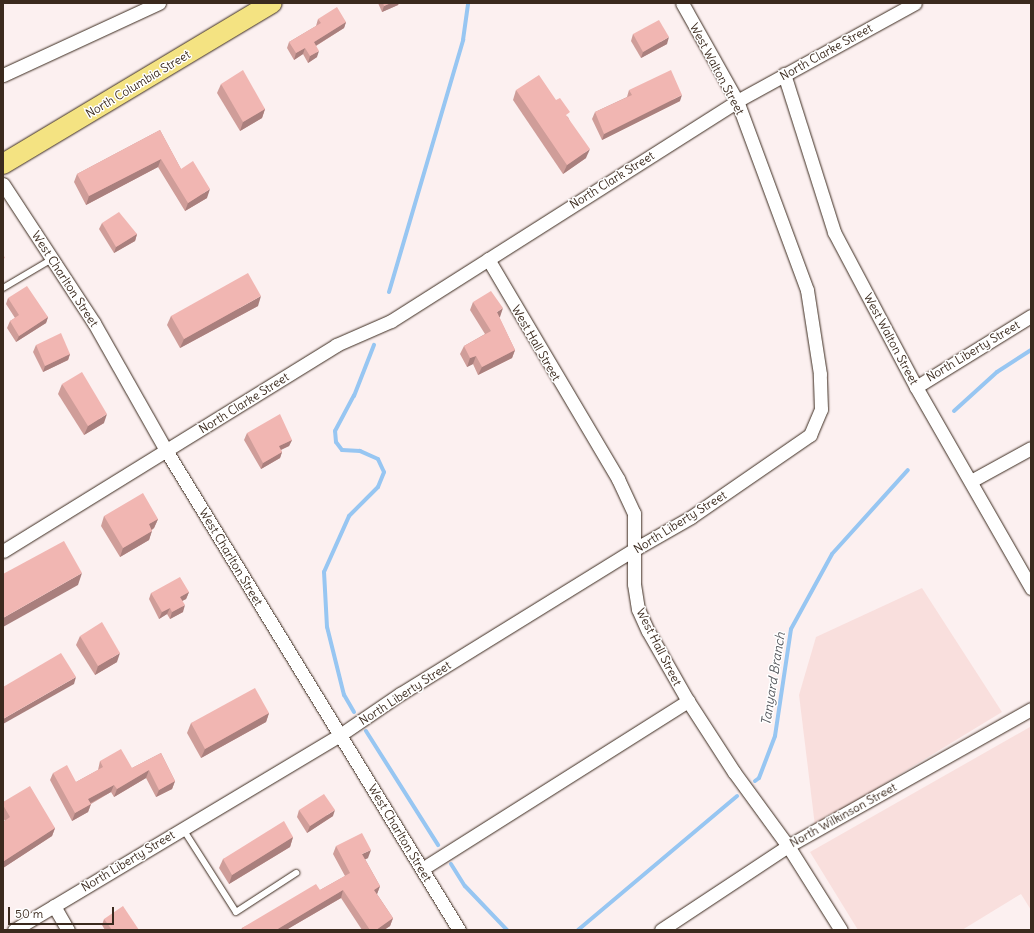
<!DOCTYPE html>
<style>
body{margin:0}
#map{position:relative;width:1034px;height:933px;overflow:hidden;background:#fcf0f0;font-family:Delius,sans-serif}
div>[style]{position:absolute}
.built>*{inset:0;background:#f9dfdd}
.stream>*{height:4px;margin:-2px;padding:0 2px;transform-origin:2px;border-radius:2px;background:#97c6f2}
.roads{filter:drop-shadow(0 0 1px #3b2a1e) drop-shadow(0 0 1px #3b2a1e)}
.service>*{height:6px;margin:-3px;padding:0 3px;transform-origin:3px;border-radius:3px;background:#fff}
.minor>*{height:13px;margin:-6.5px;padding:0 6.5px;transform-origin:6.5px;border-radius:6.5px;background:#fff}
.primary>*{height:20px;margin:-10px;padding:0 10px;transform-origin:10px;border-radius:10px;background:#f4e382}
.wall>*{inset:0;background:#cf9d99}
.shaded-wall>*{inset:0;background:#a97f7d}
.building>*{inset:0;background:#f1b6b2}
span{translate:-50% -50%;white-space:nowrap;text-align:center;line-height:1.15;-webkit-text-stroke:3px #fff;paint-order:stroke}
.street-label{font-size:12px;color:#3b2a1e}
.water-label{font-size:13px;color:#57595e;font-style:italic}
.frame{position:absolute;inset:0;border:4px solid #3b2a1e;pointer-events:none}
.scale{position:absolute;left:8px;top:907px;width:106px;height:18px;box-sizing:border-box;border:2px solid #3b2a1e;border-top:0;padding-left:5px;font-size:12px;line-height:14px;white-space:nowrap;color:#3b2a1e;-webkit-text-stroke:3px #fff;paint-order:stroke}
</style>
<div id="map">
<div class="built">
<i style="clip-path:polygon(922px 588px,1002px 712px,815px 826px,799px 695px,816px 637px)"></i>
<i style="clip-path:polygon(1030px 727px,1031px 910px,1021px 894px,962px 930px,858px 930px,810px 852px)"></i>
</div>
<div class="stream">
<i style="left:389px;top:292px;width:263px;rotate:-73.6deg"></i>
<i style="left:463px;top:40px;width:37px;rotate:-82deg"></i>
<i style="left:954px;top:411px;width:58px;rotate:-42.2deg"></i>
<i style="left:997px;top:372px;width:40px;rotate:-32.9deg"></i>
<i style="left:354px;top:712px;width:20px;rotate:-120deg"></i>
<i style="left:344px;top:695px;width:70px;rotate:-104deg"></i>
<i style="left:327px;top:627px;width:55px;rotate:-93.1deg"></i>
<i style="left:324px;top:572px;width:61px;rotate:-65.9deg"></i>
<i style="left:349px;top:516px;width:41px;rotate:-45deg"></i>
<i style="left:378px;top:487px;width:16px;rotate:-68deg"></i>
<i style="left:384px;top:472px;width:14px;rotate:-115deg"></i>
<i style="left:378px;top:459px;width:20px;rotate:-156deg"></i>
<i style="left:360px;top:451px;width:18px;rotate:-177deg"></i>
<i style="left:342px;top:450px;width:10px;rotate:-127deg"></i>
<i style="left:336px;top:442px;width:11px;rotate:-95deg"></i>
<i style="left:335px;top:431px;width:40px;rotate:-62deg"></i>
<i style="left:354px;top:396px;width:55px;rotate:-68.6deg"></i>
<i style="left:366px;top:731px;width:135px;rotate:57.7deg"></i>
<i style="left:755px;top:781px;width:5px;rotate:-37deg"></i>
<i style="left:759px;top:778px;width:45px;rotate:-69.1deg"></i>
<i style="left:775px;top:736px;width:108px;rotate:-81.5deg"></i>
<i style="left:791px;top:629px;width:85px;rotate:-61.3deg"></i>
<i style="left:832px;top:554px;width:113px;rotate:-47.9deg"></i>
<i style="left:451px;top:864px;width:26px;rotate:58deg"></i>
<i style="left:465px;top:886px;width:61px;rotate:46.3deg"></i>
<i style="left:578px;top:930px;width:208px;rotate:-40.1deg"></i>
</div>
<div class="roads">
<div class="service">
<i style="left:3px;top:288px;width:57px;rotate:-30.6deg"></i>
<i style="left:183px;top:829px;width:98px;rotate:57.4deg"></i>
<i style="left:236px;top:912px;width:72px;rotate:-33deg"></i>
</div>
<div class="minor">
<i style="left:784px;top:74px;width:166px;rotate:72.4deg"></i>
<i style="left:834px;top:232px;width:175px;rotate:62.1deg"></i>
<i style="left:916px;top:387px;width:232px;rotate:60.2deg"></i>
<i style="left:3px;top:75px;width:172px;rotate:-24.8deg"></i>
<i style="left:3px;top:184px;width:166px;rotate:56.8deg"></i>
<i style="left:94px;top:323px;width:148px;rotate:60.5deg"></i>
<i style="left:167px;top:452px;width:560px;rotate:58.58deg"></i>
<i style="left:488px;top:259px;width:256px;rotate:59.4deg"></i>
<i style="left:618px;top:479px;width:38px;rotate:65deg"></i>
<i style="left:634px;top:513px;width:71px;rotate:90deg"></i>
<i style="left:634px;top:584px;width:25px;rotate:81deg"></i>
<i style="left:638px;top:609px;width:24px;rotate:66deg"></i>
<i style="left:648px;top:631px;width:81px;rotate:60.3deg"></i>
<i style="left:688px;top:701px;width:85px;rotate:57.1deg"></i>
<i style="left:734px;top:772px;width:92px;rotate:53.9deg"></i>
<i style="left:788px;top:846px;width:99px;rotate:57.8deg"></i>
<i style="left:916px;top:387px;width:135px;rotate:-31.7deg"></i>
<i style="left:971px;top:481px;width:68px;rotate:-28.8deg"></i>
<i style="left:3px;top:551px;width:392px;rotate:-31.7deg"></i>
<i style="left:336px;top:345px;width:60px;rotate:-23.6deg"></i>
<i style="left:391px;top:321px;width:410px;rotate:-32.4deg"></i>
<i style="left:737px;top:101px;width:203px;rotate:-28.8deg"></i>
<i style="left:422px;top:869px;width:315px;rotate:-32.3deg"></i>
<i style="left:54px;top:906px;width:28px;rotate:60deg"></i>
<i style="left:14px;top:930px;width:380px;rotate:-30.9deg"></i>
<i style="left:340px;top:735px;width:73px;rotate:-34.3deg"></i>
<i style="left:400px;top:694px;width:276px;rotate:-31.7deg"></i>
<i style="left:635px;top:549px;width:64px;rotate:-29.7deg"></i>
<i style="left:691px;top:517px;width:145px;rotate:-34.6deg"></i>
<i style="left:810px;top:435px;width:28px;rotate:-67deg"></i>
<i style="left:821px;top:409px;width:35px;rotate:-92deg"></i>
<i style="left:820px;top:374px;width:85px;rotate:-98.8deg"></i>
<i style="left:807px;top:290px;width:202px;rotate:-110.3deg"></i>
<i style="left:737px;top:101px;width:112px;rotate:-119.3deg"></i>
<i style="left:661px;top:930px;width:152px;rotate:-33.5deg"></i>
<i style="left:788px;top:846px;width:279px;rotate:-29.4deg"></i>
</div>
<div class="primary">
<i style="left:3px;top:164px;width:313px;rotate:-30.9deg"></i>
</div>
</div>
<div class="wall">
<i style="clip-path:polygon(378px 3px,399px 3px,398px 5px,382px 12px)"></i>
<i style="clip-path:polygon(318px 19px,346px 22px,344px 28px,316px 46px,317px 57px,308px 63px,303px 54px,294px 60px,287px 48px,289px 42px,316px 26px)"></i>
<i style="clip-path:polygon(633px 34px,667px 44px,641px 58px,631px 41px)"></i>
<i style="clip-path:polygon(221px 84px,265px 109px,262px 118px,240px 131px,217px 93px)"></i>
<i style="clip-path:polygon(516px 90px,568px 117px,586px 158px,563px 174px,513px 100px)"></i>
<i style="clip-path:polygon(629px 90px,680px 101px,602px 140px,592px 119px,595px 112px,627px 97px)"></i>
<i style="clip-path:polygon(160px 130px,181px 169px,207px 198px,185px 211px,158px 167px,86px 205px,74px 182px,77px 174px)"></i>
<i style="clip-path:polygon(102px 223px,137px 234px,135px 241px,114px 253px,99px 229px)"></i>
<i style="clip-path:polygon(8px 298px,48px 317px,46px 323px,16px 342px,7px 328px,10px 321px,15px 318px,6px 304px)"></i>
<i style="clip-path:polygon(473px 302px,499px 317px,515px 350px,512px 358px,478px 375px,473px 364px,467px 367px,460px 354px,464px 346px,485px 334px,470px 310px)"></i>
<i style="clip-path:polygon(258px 306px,180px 348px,167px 325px,171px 316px)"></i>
<i style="clip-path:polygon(36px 345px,70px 354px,68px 360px,43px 372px,33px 352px)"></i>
<i style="clip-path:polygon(62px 384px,104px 423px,84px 435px,58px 394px)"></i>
<i style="clip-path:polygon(247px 433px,292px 440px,289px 446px,281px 450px,282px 452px,280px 458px,261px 469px,244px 440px)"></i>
<i style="clip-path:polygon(104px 516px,158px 519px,154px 528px,152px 530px,149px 540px,120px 557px,101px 526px)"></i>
<i style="clip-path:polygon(189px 592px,186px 599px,182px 601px,183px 612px,170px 619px,167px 614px,159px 619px,149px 599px,151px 593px)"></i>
<i style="clip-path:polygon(80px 636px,117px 662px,95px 675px,76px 645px)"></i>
<i style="clip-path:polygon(269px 713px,266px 722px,201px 758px,187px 733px,191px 723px)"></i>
<i style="clip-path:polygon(161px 753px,175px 781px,172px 789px,156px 797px,146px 778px,114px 797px,111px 792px,91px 804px,88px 812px,72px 821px,50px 780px,53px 773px,76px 782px,98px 770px,100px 761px,132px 768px)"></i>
<i style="clip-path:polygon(3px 802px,55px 828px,52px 836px,3px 868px,3px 822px,5px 821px,3px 818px)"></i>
<i style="clip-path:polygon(299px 810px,333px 816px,307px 833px,297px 817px)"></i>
<i style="clip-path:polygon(293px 837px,290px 847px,229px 884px,219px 868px,223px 859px)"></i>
<i style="clip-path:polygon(336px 846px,368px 858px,365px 859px,380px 886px,377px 894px,393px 918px,390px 926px,384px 930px,362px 930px,341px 898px,286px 930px,241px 930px,242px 928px,320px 890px,345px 876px,333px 854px)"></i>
<i style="clip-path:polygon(104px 919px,139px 930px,105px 930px,102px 925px)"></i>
</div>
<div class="shaded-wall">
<i style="clip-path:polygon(391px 3px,399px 3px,398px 5px,382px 12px,384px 6px)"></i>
<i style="clip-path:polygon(346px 22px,344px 28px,312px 48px,314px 42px)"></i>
<i style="clip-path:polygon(669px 37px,667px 44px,641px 58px,643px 52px)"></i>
<i style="clip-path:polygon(305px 48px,303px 54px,294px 60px,296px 53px)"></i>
<i style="clip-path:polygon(319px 51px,317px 57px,308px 63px,310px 56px)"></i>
<i style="clip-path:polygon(682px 95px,680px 101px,602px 140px,604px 134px)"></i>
<i style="clip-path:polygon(265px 109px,262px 118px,240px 131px,243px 122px)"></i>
<i style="clip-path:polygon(590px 149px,586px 158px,563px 174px,567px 165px)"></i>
<i style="clip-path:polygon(161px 159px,158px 167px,86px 205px,89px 196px)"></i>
<i style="clip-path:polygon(210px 189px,207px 198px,185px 211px,188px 203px)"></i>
<i style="clip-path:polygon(137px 234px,135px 241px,114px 253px,116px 247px)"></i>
<i style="clip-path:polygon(261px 296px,258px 306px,180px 348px,184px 339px)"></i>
<i style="clip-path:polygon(503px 308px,500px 317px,494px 320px,497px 312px)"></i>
<i style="clip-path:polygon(48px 317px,46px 323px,16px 342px,19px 336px)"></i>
<i style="clip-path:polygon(515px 350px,512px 358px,478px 375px,482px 367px)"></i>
<i style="clip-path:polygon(70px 354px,68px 360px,43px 372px,45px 366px)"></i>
<i style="clip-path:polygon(476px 356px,473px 364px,467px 367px,470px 358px)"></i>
<i style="clip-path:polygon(107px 414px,104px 423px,84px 435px,88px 426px)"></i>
<i style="clip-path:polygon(292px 440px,289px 446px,276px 452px,279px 446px)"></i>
<i style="clip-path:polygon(282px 452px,280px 458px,261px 469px,263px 463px)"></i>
<i style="clip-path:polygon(158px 519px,154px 528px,145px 534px,149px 524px)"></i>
<i style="clip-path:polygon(152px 531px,149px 540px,120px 557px,123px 548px)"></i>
<i style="clip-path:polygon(82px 573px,78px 585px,3px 627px,3px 618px)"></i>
<i style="clip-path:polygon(189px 592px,186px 599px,178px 603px,180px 597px)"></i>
<i style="clip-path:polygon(185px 605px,183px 612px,170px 619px,172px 612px)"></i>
<i style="clip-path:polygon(170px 608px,167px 614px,159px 619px,162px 612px)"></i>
<i style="clip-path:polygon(120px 653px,117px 662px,95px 675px,98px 666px)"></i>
<i style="clip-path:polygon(76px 677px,74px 684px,3px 724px,3px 719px)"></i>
<i style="clip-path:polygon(269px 713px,266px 722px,201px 758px,205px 749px)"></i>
<i style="clip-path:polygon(149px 770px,146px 778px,114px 797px,117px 789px)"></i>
<i style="clip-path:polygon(175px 781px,172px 789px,156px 797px,159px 790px)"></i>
<i style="clip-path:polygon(114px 785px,111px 792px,85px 806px,88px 799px)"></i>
<i style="clip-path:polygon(91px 804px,88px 812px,72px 821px,75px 813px)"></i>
<i style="clip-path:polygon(335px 810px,333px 816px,307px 833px,310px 826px)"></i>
<i style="clip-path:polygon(55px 828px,52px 836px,3px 868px,3px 864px,4px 861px)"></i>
<i style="clip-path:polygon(293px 837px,290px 847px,229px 884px,232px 875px)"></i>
<i style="clip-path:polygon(371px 850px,368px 858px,360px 862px,362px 854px)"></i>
<i style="clip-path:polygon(380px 886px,377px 894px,371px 898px,374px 890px)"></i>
<i style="clip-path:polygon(343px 890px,341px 898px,286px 930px,276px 930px)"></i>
<i style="clip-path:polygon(393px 918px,390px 926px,384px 930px,376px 930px)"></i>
</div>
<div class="building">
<i style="clip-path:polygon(383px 3px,391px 3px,384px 6px)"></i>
<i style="clip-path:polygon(337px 7px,346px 22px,314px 42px,319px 51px,310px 56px,305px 48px,296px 53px,289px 42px,321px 23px,318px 19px)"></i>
<i style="clip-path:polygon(659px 20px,669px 37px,643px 52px,633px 34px)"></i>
<i style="clip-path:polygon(243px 70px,265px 109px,243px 122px,221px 84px)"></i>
<i style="clip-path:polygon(671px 70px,682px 95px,604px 134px,595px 112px,632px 95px,629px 90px)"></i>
<i style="clip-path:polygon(539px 75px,556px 100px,560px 98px,570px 112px,566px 115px,590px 149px,567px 165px,516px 90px)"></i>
<i style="clip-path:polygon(160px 130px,181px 169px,193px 161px,210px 189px,188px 203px,161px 159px,89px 196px,77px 174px)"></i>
<i style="clip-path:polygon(119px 212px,137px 234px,116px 247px,102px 223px)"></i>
<i style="clip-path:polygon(3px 254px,5px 258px,3px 259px)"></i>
<i style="clip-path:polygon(248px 273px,261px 296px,184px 339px,171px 316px)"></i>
<i style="clip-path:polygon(27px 286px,48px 317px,19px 336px,10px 321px,19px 315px,8px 298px)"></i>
<i style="clip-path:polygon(491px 291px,503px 308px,497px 312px,515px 350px,482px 367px,476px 356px,470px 358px,464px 346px,491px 331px,473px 302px)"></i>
<i style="clip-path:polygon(61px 333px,70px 354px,45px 366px,36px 345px)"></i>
<i style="clip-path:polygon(82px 372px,107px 414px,88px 426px,62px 384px)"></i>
<i style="clip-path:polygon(280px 414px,292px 440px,279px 446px,282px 452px,263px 463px,247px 433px)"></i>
<i style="clip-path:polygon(143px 493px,158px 519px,149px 524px,152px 531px,123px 548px,104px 516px)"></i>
<i style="clip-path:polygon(64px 541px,82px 573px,3px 618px,3px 574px)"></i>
<i style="clip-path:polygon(180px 577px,189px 592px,180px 597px,185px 605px,172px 612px,170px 608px,162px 612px,151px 593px)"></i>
<i style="clip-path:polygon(102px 622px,120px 653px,98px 666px,80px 636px)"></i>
<i style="clip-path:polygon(61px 653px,76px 677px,3px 719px,3px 687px)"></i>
<i style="clip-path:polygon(255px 688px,269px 713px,205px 749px,191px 723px)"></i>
<i style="clip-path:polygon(121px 749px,132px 768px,161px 753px,175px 781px,159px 790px,149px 770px,117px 789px,114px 785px,88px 799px,91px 804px,75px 813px,53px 773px,67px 765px,76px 782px,103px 767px,100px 761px)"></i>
<i style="clip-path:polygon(30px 786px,55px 828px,4px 861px,3px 859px,3px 822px,10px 817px,3px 805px,3px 802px)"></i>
<i style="clip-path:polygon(324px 794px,335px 810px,310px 826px,299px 810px)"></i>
<i style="clip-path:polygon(284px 821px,293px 837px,232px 875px,223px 859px)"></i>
<i style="clip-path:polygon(362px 833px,371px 850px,362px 854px,380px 886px,374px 890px,393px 918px,376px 930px,370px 930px,343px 890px,276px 930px,244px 930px,242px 928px,316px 884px,320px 890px,350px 873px,336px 846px)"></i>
<i style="clip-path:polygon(123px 906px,139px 930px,112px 930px,104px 919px)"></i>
</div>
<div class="street-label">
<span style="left:826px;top:52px;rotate:-29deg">North Clarke Street</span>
<span style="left:717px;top:69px;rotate:62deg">West Walton Street</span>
<span style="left:138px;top:84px;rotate:-31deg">North Columbia Street</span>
<span style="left:612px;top:180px;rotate:-32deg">North Clark Street</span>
<span style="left:65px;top:279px;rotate:57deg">West Charlton Street</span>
<span style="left:891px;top:339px;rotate:62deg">West Walton Street</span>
<span style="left:536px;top:343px;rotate:60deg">West Hall Street</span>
<span style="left:973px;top:351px;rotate:-31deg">North Liberty Street</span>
<span style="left:244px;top:403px;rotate:-32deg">North Clarke Street</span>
<span style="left:680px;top:522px;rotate:-32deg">North Liberty Street</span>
<span style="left:231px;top:557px;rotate:59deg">West Charlton Street</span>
<span style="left:659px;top:647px;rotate:63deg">West Hall Street</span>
<span style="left:405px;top:693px;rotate:-33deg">North Liberty Street</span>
<span style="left:843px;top:815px;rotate:-29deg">North Wilkinson Street</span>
<span style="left:400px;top:833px;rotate:59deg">West Charlton Street</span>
<span style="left:128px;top:861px;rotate:-31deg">North Liberty Street</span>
</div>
<div class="water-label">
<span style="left:774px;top:679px;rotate:-81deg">Tanyard Branch</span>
</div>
<div class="frame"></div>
<div class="scale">50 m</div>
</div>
